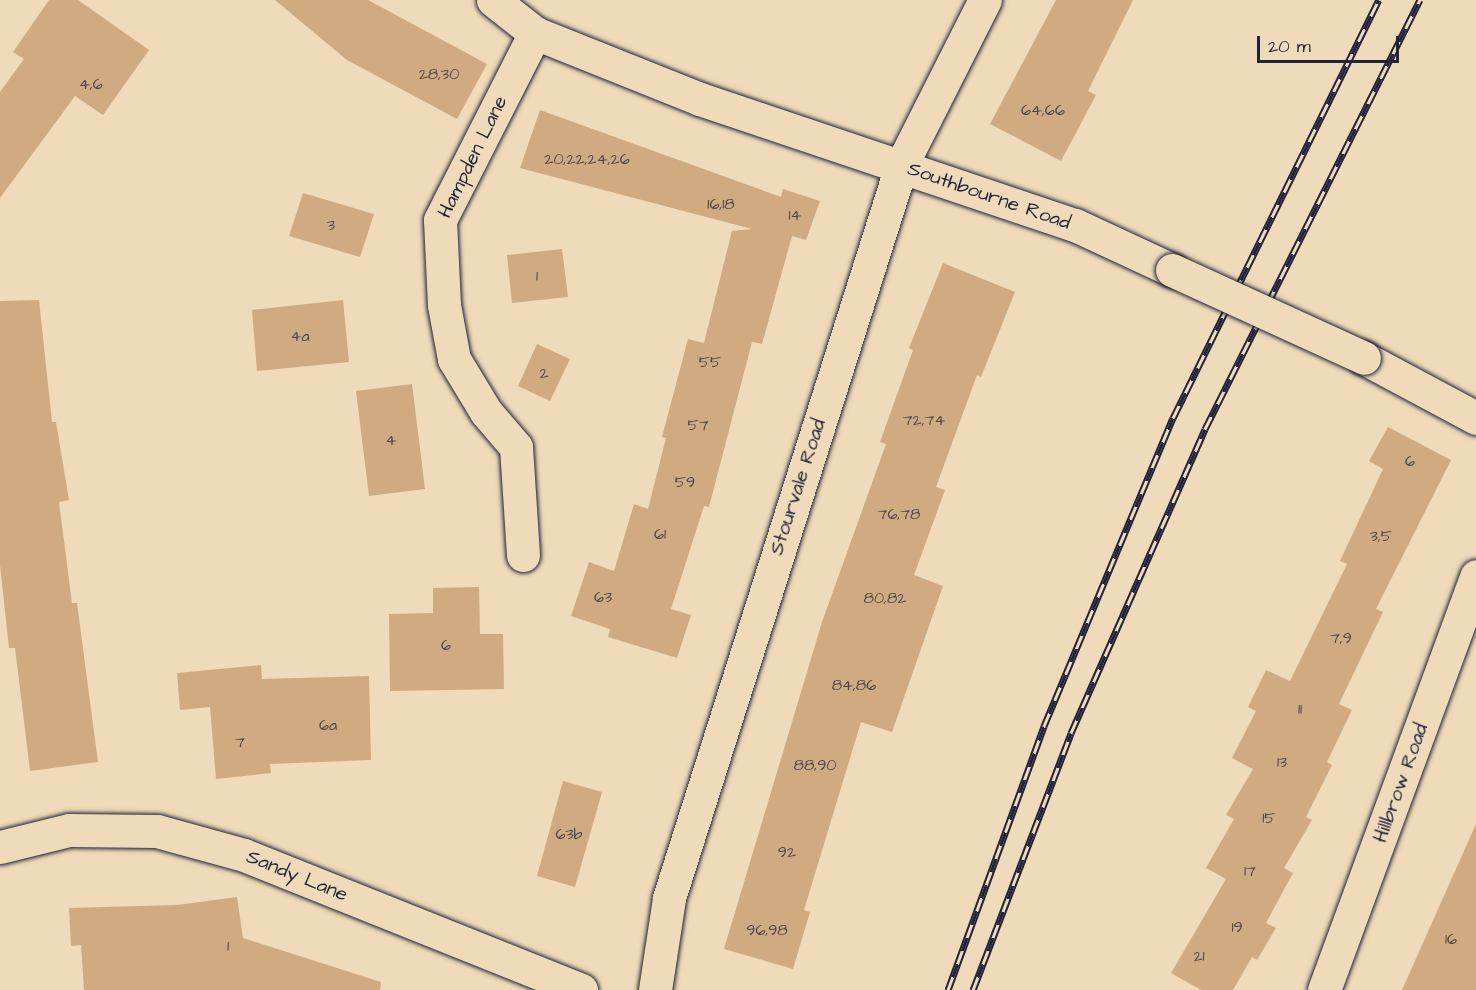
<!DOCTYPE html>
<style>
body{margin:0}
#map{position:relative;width:1476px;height:990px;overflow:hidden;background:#efdab9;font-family:"Architects Daughter",sans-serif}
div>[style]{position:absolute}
.building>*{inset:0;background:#d0ab82}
.roads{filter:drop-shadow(0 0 2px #22223b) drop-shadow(0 0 2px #22223b)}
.minor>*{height:33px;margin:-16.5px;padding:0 16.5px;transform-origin:16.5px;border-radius:16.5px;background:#efdab9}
.rail>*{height:7px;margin-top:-3.5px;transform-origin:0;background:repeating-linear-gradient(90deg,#efdab9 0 14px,#22223b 0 28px);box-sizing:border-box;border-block:2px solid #22223b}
.bridges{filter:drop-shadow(0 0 2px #22223b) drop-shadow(0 0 2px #22223b)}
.minor-bridge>*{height:33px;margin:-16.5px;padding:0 16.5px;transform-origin:16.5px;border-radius:16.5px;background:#efdab9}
span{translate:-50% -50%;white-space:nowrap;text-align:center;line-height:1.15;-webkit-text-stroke:4.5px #efdab9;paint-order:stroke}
.number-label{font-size:16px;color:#4e444d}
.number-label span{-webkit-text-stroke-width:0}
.street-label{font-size:20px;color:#22223b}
.scale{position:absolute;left:1257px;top:36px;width:142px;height:27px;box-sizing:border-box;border:3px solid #22223b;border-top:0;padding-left:8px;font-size:18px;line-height:21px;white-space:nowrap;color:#22223b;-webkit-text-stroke:4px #efdab9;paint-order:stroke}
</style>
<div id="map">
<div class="building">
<i style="clip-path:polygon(49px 0,78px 0,149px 50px,103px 115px,75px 96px,0 198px,0 92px,24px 59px,13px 52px)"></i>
<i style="clip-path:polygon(275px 0,368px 0,487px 64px,457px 119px,347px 60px)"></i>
<i style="clip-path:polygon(1056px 0,1133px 0,1088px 91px,1096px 95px,1061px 161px,990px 124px)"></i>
<i style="clip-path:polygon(540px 110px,781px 197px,783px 189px,820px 201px,806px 240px,792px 236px,762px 344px,752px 342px,709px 507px,704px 506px,671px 609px,691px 615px,677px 658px,608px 637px,610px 629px,571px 616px,589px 562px,614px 571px,634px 504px,648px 509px,666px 438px,662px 437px,688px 339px,704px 343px,732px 231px,752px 229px,520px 168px)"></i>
<i style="clip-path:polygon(303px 193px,374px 214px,360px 257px,289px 236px)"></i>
<i style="clip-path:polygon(562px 249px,568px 297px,512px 303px,507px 255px)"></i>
<i style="clip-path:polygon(943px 263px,1015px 292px,981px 377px,977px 375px,936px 487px,945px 490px,914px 575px,943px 586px,892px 732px,861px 722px,804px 910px,810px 912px,793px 969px,724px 949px,822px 622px,886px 444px,880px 442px,913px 350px,909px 348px)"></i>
<i style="clip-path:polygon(39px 300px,52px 422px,56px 422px,69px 500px,59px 502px,72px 603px,77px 603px,98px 762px,30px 771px,15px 648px,9px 648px,0 565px,0 301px)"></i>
<i style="clip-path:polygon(343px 300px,349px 362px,257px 371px,252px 310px)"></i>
<i style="clip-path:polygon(537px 344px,570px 359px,550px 401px,518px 386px)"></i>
<i style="clip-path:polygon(412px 384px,425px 489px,369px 496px,356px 391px)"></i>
<i style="clip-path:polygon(1388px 427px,1451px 460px,1376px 609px,1383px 612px,1339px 704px,1352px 710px,1327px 762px,1332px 765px,1306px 817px,1312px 820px,1284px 868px,1293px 873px,1266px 923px,1276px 928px,1257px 960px,1252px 957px,1233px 990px,1201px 990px,1171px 973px,1226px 879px,1206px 868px,1234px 819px,1226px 815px,1253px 769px,1232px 758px,1256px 711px,1248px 707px,1266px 670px,1290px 681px,1347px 564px,1340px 561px,1383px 469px,1369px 461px)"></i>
<i style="clip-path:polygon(479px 587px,480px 634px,503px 634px,504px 689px,390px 691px,389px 614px,433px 613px,433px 588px)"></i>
<i style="clip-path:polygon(261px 665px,262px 679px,369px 676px,371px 760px,270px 764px,271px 773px,216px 779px,210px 707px,180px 710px,177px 673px)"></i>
<i style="clip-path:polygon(563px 781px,602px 792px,575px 887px,537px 876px)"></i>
<i style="clip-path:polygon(1476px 824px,1476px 990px,1402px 990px)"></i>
<i style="clip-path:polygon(237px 897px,243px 938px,381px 982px,380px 990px,84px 990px,81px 945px,71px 946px,69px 908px,177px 905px)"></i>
</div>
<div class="roads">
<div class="minor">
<i style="left:493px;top:0;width:53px;rotate:38.2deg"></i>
<i style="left:535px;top:33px;width:178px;rotate:21.8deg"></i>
<i style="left:700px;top:99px;width:396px;rotate:18.6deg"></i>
<i style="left:1075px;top:225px;width:107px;rotate:24.9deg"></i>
<i style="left:1364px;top:358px;width:127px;rotate:28.2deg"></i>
<i style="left:523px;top:555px;width:108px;rotate:-93.7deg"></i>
<i style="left:516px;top:447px;width:46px;rotate:-130.6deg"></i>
<i style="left:486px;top:412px;width:62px;rotate:-121.1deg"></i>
<i style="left:454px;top:359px;width:55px;rotate:-100.5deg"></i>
<i style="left:444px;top:305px;width:85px;rotate:-92.7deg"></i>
<i style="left:440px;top:220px;width:210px;rotate:-63.1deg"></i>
<i style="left:0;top:847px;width:71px;rotate:-13.8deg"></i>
<i style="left:69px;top:830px;width:88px;rotate:0.7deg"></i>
<i style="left:157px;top:831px;width:90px;rotate:15.4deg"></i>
<i style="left:244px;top:855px;width:363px;rotate:21.8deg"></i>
<i style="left:655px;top:990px;width:93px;rotate:-81.3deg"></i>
<i style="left:669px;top:898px;width:768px;rotate:-72.41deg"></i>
<i style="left:901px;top:166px;width:186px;rotate:-63.2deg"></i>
<i style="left:1324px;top:990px;width:441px;rotate:-69.8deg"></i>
</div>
</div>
<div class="rail">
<i style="left:948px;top:990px;width:281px;rotate:-70deg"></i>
<i style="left:1044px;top:726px;width:334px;rotate:-67.3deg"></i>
<i style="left:1173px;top:418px;width:466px;rotate:-63.8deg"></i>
<i style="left:973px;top:990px;width:275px;rotate:-69.1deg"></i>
<i style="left:1071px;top:733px;width:332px;rotate:-66.2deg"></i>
<i style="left:1205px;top:429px;width:480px;rotate:-63.4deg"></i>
</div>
<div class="bridges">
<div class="minor-bridge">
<i style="left:1172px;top:270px;width:211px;rotate:24.6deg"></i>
</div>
</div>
<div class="number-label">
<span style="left:439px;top:74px">28,30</span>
<span style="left:91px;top:84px">4,6</span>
<span style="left:1043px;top:110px">64,66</span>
<span style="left:587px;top:159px">20,22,24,26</span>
<span style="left:721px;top:204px">16,18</span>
<span style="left:795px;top:215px">14</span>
<span style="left:331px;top:225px">3</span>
<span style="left:537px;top:276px">1</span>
<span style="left:300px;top:336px">4a</span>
<span style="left:710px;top:362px">55</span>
<span style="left:544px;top:373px">2</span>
<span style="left:924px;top:420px">72,74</span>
<span style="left:698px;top:425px">57</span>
<span style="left:391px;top:440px">4</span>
<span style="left:1410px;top:461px">6</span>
<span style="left:685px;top:482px">59</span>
<span style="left:899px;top:514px">76,78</span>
<span style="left:660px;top:534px">61</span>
<span style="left:1381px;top:536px">3,5</span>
<span style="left:603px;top:597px">63</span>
<span style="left:885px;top:598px">80,82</span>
<span style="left:1341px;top:638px">7,9</span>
<span style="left:446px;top:645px">6</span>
<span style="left:854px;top:685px">84,86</span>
<span style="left:1300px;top:709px">11</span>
<span style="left:328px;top:725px">6a</span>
<span style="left:240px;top:742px">7</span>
<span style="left:1282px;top:762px">13</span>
<span style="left:815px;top:765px">88,90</span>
<span style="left:1269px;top:818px">15</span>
<span style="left:569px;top:834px">63b</span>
<span style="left:787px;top:852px">92</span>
<span style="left:1250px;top:871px">17</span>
<span style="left:1237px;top:927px">19</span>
<span style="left:767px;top:930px">96,98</span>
<span style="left:1451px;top:939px">16</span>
<span style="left:228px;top:946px">1</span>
<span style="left:1199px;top:956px">21</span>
</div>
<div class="street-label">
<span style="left:473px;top:157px;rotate:-64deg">Hampden Lane</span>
<span style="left:989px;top:196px;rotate:19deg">Southbourne Road</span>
<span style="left:798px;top:487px;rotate:-72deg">Stourvale Road</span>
<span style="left:1401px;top:783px;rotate:-70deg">Hillbrow Road</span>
<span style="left:297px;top:876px;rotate:22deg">Sandy Lane</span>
</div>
<div class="scale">20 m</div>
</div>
